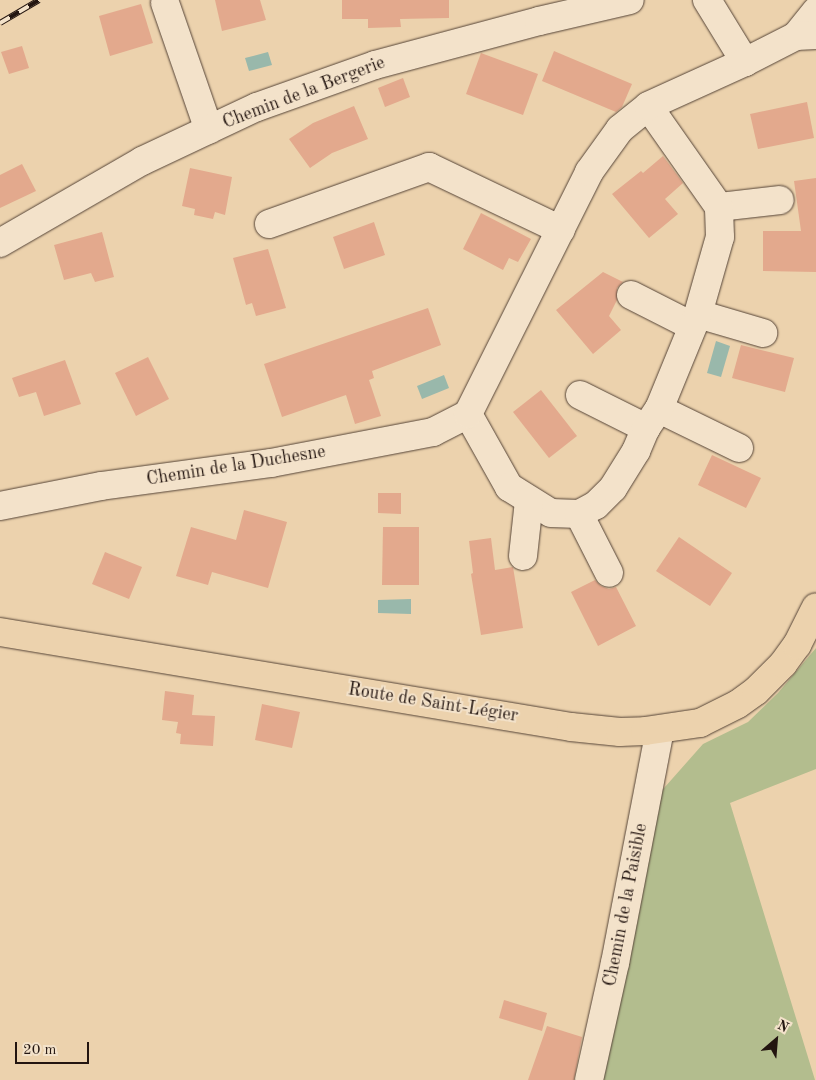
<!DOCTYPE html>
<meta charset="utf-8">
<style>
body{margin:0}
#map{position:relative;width:816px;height:1080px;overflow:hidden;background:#ecd2ad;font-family:"Old Standard TT",serif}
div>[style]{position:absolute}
.green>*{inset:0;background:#b3bd8e}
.water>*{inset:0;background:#99b8ab}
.building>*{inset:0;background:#e3a98d}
.roads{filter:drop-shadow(0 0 1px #554437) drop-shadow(0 0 1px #554437)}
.minor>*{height:28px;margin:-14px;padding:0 14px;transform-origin:14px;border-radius:14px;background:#f3e2ca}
.major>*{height:28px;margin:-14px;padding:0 14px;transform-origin:14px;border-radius:14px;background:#ecd2ad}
.rail>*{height:5.5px;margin-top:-2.75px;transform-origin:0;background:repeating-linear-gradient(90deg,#f3e2ca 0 11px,#231510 0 22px);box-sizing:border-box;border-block:1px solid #231510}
span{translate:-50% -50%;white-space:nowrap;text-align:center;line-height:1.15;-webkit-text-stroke:4px #f3e2ca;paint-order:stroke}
.street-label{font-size:18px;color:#231510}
.north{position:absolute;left:751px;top:1015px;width:50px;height:50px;-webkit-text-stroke:4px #f3e2ca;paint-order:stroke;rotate:27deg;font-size:14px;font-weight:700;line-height:20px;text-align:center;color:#231510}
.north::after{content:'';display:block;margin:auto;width:18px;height:22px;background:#231510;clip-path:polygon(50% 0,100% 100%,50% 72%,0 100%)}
.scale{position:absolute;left:15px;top:1042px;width:74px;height:22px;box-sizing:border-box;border:2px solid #231510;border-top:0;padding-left:6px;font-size:15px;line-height:18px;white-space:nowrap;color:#231510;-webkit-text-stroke:4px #f3e2ca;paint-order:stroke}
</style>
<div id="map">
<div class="green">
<i style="clip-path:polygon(816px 648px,816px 769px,730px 803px,815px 1080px,599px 1080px,657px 796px,703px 744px,748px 722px,778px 693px)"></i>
</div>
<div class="water">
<i style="clip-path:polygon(268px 52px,272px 65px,249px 71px,245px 58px)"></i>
<i style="clip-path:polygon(716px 341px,730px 346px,721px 377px,707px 373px)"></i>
<i style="clip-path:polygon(444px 375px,449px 388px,422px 399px,417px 386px)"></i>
<i style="clip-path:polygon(411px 599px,411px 614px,378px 613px,378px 600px)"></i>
</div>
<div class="building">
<i style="clip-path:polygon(215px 0,260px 0,266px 20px,222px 31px)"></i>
<i style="clip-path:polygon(342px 0,449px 0,449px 18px,400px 19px,401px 27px,368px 28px,368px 19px,342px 19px)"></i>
<i style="clip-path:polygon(141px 4px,153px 43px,110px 56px,99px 16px)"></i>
<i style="clip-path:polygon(22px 46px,29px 68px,9px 74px,1px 52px)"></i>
<i style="clip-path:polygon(554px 51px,632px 84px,622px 107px,616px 112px,542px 81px)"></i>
<i style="clip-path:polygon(481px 53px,538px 74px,523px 115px,466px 94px)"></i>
<i style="clip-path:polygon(403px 78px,410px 97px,385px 107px,378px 88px)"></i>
<i style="clip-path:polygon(807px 102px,814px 138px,758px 149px,750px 114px)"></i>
<i style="clip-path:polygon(354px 106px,368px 139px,332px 153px,310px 168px,289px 139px,313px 123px)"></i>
<i style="clip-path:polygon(663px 156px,683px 183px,665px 199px,678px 214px,649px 238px,612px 194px,641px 171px,643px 173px)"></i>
<i style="clip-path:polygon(22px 164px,36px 191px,0 208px,0 175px)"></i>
<i style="clip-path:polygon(190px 168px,232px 177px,225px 215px,215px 212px,213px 219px,194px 215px,195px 209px,182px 206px)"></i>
<i style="clip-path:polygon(816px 178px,816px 272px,763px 271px,763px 231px,801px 231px,794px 181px)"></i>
<i style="clip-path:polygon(481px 213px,531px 239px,518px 262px,509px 258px,503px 270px,463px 249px)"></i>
<i style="clip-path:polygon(374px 222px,385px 255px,344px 269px,333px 237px)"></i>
<i style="clip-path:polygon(102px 232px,114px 277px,95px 282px,91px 273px,64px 280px,54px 245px)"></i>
<i style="clip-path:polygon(268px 249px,286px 308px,256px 316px,252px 303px,246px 305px,233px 258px)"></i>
<i style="clip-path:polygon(603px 272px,623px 282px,617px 288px,617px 300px,609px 316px,621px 330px,593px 354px,556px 310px)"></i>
<i style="clip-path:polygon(428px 308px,441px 345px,372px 371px,374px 378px,369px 380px,381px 416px,355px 424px,346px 395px,282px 417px,264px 364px)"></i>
<i style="clip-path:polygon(741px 345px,794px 358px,785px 392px,732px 378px)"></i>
<i style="clip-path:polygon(148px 357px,169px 399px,136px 416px,115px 373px)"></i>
<i style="clip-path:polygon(65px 360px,81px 404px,44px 416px,36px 392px,19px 397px,12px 378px)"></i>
<i style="clip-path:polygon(541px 390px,577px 436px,549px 458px,513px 412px)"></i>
<i style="clip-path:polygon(712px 455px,761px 478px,746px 508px,698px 485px)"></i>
<i style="clip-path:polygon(378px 493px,401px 493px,401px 514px,378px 513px)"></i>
<i style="clip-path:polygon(244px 510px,287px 522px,268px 588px,212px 572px,208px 585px,176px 576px,191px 527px,236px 540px)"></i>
<i style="clip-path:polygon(383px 527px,419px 527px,419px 585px,382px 585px)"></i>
<i style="clip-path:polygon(679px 537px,732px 573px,710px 606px,656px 571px)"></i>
<i style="clip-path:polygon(491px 538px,495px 570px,513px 567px,523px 628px,481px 635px,471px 574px,473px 573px,469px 541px)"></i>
<i style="clip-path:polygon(105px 552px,142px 567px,129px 599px,92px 584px)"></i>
<i style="clip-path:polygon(595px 580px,601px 586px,609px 589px,616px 587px,636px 626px,598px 646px,571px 592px)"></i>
<i style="clip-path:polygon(165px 691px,194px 695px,192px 715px,215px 716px,213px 746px,180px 744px,181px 734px,176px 733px,178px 722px,162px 720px)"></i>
<i style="clip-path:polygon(262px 704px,300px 712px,292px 748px,255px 740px)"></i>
<i style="clip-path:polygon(504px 1000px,547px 1013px,542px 1031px,499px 1018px)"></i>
<i style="clip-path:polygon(547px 1026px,582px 1037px,574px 1080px,528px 1080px)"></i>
</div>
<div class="roads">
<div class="minor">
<i style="left:707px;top:0;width:73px;rotate:58.5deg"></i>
<i style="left:165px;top:3px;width:134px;rotate:70.9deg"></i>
<i style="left:796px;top:36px;width:32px;rotate:-51deg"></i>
<i style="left:719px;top:207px;width:61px;rotate:-6.5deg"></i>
<i style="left:269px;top:224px;width:170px;rotate:-19.6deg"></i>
<i style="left:429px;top:167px;width:146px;rotate:25.5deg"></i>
<i style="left:0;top:243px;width:164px;rotate:-30deg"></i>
<i style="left:142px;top:161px;width:127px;rotate:-25.2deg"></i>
<i style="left:257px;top:107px;width:125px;rotate:-19.6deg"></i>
<i style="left:375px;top:65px;width:170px;rotate:-15deg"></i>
<i style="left:539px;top:21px;width:93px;rotate:-13deg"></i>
<i style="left:631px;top:295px;width:68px;rotate:26.9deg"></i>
<i style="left:698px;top:314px;width:68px;rotate:16.3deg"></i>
<i style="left:580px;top:395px;width:74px;rotate:26.6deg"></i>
<i style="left:659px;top:409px;width:89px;rotate:26deg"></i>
<i style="left:468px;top:414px;width:84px;rotate:60.7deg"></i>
<i style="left:509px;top:487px;width:49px;rotate:31.8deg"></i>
<i style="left:551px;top:513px;width:28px;rotate:2deg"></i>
<i style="left:579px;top:514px;width:19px;rotate:-28deg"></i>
<i style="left:596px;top:505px;width:24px;rotate:-45deg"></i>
<i style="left:613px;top:488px;width:44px;rotate:-58.1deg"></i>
<i style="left:636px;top:451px;width:25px;rotate:-67deg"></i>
<i style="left:646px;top:428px;width:23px;rotate:-56deg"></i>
<i style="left:659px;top:409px;width:103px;rotate:-67.7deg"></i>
<i style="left:698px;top:314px;width:80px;rotate:-74.1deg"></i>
<i style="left:720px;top:237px;width:30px;rotate:-92deg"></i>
<i style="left:719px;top:207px;width:123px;rotate:-125.1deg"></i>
<i style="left:0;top:506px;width:103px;rotate:-11.2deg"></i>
<i style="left:101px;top:486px;width:172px;rotate:-7.7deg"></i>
<i style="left:271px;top:463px;width:165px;rotate:-10.8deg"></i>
<i style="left:433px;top:432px;width:39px;rotate:-27deg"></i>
<i style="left:468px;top:414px;width:271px;rotate:-63.4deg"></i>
<i style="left:589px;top:172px;width:53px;rotate:-54.2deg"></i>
<i style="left:620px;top:129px;width:36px;rotate:-39deg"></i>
<i style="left:648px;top:106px;width:107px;rotate:-24.4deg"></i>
<i style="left:745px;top:62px;width:57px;rotate:-27deg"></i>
<i style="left:796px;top:36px;width:20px;rotate:-3deg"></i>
<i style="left:579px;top:514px;width:66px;rotate:63deg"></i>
<i style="left:523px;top:556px;width:55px;rotate:-83.8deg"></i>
<i style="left:589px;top:1080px;width:120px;rotate:-77.5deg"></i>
<i style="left:615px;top:963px;width:237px;rotate:-79.1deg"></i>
</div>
<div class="major">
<i style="left:0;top:632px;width:579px;rotate:9.45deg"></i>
<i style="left:571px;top:727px;width:49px;rotate:5.8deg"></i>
<i style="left:620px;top:732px;width:25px;rotate:-2deg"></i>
<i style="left:645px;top:731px;width:56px;rotate:-8.3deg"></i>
<i style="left:700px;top:723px;width:42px;rotate:-26.6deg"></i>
<i style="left:738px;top:704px;width:22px;rotate:-36deg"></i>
<i style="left:756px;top:691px;width:38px;rotate:-45deg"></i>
<i style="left:783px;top:664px;width:24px;rotate:-54deg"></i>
<i style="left:797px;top:645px;width:42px;rotate:-63.4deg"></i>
</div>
</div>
<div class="rail">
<i style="left:0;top:23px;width:45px;rotate:-30.5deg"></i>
</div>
<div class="street-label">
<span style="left:304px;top:93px;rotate:-21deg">Chemin de la Bergerie</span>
<span style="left:236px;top:466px;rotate:-9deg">Chemin de la Duchesne</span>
<span style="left:433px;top:703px;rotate:9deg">Route de Saint-Légier</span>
<span style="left:626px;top:905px;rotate:-79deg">Chemin de la Paisible</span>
</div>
<div class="north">N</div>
<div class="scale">20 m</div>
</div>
